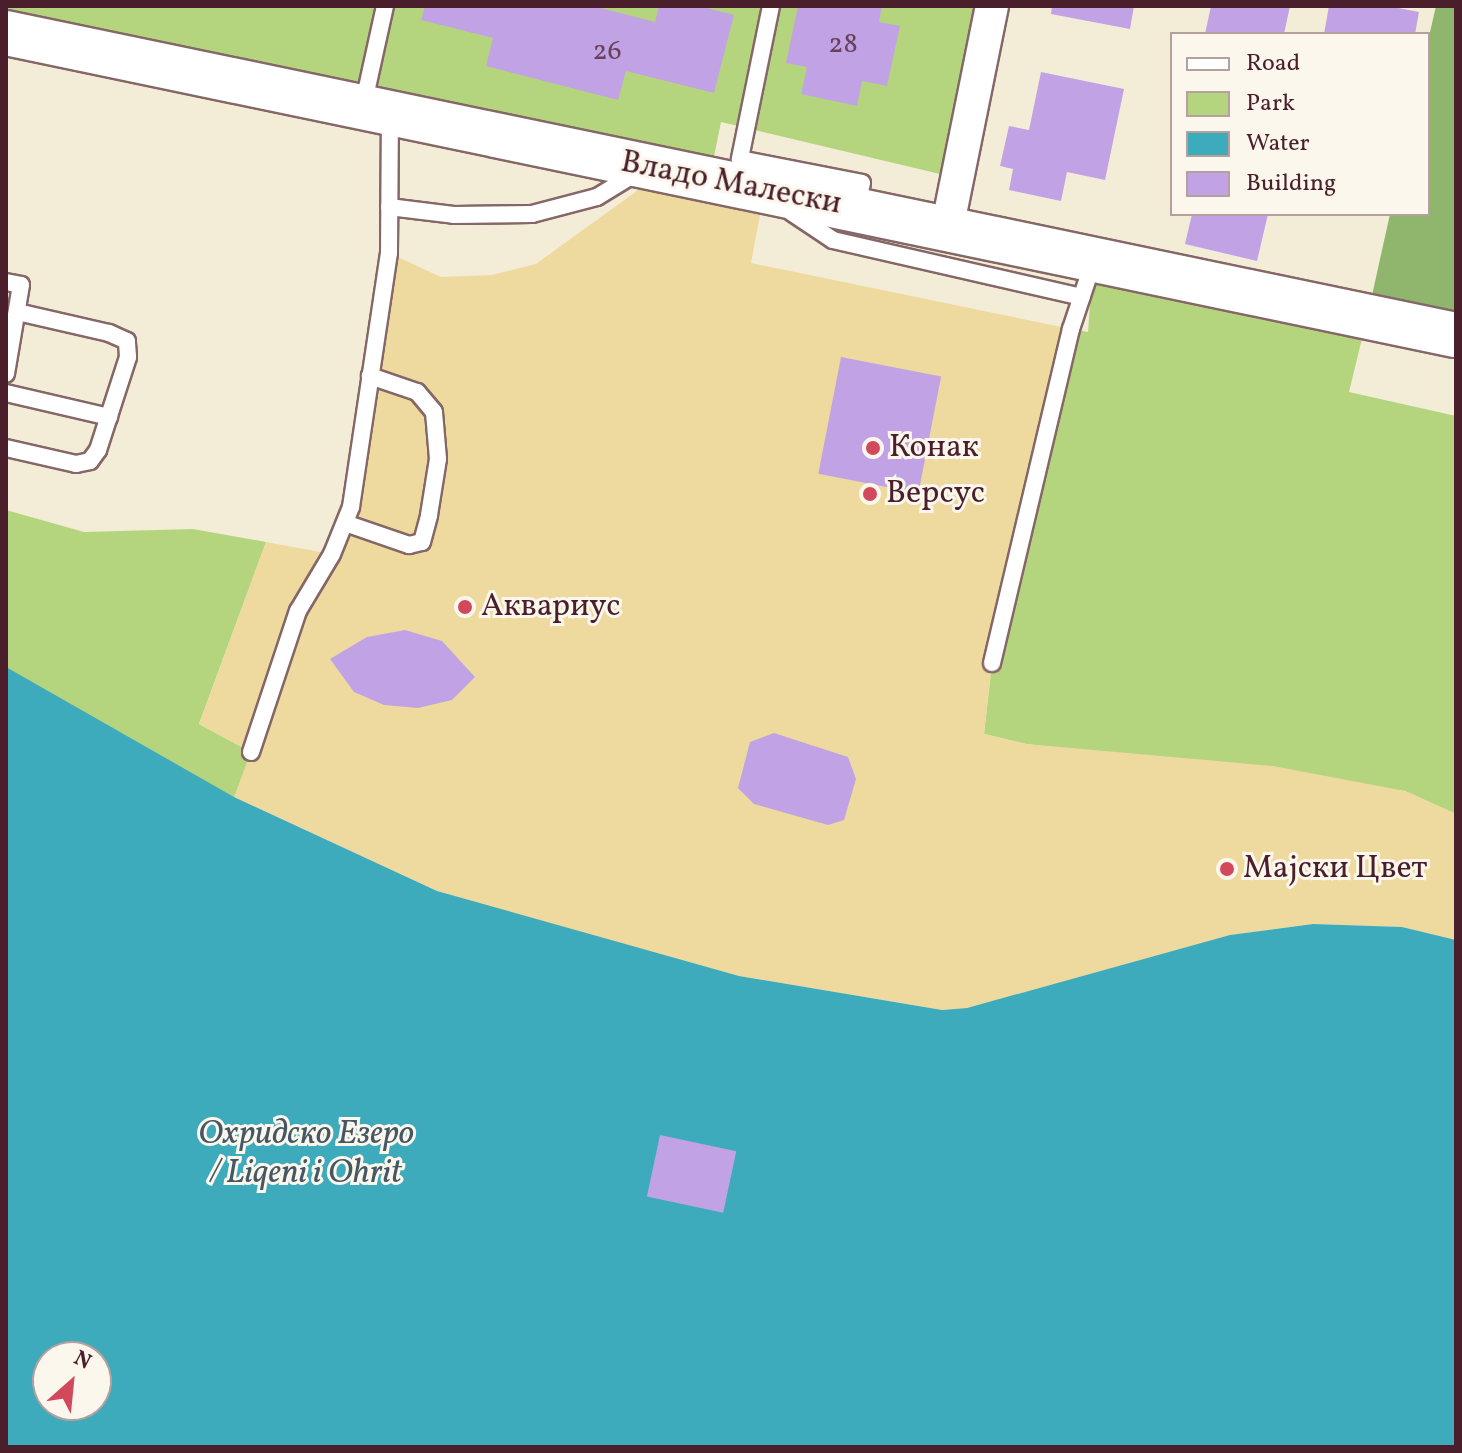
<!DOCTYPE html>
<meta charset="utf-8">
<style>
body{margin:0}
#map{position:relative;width:1462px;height:1453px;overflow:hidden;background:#f3ecd6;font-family:Vollkorn,serif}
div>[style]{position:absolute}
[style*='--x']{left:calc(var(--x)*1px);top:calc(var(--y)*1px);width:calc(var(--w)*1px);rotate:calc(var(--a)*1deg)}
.green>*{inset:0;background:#b4d57d}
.forest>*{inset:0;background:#8fb66c}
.sand>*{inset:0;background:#eeda9e}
.water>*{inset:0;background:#3dabbc}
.building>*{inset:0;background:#c1a3e5;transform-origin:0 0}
.roads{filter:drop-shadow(2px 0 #856767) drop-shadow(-2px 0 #856767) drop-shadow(0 2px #856767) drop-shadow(0 -2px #856767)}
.service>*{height:16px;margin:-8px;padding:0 8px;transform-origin:8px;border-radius:8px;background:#fff}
.minor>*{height:32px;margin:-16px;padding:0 16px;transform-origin:16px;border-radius:16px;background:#fff}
.secondary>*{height:44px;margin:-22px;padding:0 22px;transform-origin:22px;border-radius:22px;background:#fff}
.dots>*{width:22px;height:22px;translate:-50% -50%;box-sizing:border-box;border:4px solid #fbf7ec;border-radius:50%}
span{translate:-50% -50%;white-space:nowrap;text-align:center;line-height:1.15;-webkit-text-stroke:6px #fbf7ec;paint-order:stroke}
.number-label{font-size:28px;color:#68405a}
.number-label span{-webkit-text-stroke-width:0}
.street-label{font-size:32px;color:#4a1f2b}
.poi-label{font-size:32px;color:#4a1f2b}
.left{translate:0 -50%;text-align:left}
.water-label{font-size:34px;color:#455765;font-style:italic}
.frame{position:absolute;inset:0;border:8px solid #4a1f2b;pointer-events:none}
.legend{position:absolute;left:1170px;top:32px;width:260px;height:184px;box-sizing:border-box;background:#fbf7ec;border:2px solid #b4a19f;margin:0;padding:10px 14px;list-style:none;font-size:24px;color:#4a1f2b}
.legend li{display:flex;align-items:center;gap:16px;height:40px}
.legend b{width:40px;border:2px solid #b4a19f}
.north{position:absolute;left:32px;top:1341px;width:80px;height:80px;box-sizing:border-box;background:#fbf7ec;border:2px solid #b4a19f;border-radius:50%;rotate:27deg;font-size:22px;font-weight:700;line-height:32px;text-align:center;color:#4a1f2b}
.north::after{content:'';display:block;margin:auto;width:28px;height:36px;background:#d1495b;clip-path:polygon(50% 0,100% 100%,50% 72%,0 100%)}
</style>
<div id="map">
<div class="green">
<i style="clip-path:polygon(6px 6px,992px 6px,957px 178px,721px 122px,709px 181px,6px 33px)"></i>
<i style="clip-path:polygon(1093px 263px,1367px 318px,1349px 392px,1456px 416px,1456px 814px,1405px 791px,1026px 744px,984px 734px,992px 663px,1071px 329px,1088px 332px)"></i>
<i style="clip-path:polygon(6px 510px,84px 532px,193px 529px,266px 542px,199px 724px,251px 752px,6px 1439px)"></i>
</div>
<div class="forest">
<i style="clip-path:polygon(1436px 6px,1456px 6px,1456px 335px,1367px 318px,1390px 214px,1428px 214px,1428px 41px)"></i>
</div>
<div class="sand">
<i style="clip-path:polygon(666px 170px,764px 193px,751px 263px,1071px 329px,992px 663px,984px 734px,1026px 744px,1273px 766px,1405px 791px,1456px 814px,1456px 940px,1402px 927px,1313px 924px,1231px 935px,967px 1008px,942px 1010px,739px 976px,565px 931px,437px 891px,234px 797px,251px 752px,199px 724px,266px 542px,331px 554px,351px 507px,389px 253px,441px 277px,492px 275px,536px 264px)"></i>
</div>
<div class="water">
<i style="clip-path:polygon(evenodd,6px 667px,234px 797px,437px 891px,739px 976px,942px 1010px,967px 1008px,1230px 935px,1313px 924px,1402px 927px,1456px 940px,1456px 1447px,6px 1447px,6px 667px,48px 1357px,96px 1357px,96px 1405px,48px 1405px,48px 1357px)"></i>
</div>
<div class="building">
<i style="clip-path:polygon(425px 6px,593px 6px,655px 22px,659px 6px,699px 6px,734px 15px,714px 93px,626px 71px,618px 100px,486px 66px,493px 38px,421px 20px)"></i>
<i style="clip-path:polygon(798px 6px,882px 6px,879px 22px,900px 26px,887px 86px,862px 81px,857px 106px,801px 94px,807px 67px,786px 63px)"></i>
<i style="clip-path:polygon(1052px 6px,1134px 6px,1130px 29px,1051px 14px)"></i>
<i style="clip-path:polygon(1211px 6px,1290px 6px,1284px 34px,1205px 34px)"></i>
<i style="clip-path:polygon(1329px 6px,1388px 6px,1419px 12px,1415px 34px,1324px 34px)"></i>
<i style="clip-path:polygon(1041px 72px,1124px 89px,1105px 180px,1067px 172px,1061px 201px,1009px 190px,1013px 169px,1000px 166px,1009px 126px,1029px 130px)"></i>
<i style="clip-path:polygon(1192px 214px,1268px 214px,1257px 261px,1185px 244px)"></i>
<i style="left:841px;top:357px;width:102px;height:119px;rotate:11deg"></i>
<i style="clip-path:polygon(405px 630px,442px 641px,475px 677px,452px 700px,418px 708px,384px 705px,354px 692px,330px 659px,367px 637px)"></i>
<i style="clip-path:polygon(774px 733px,848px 757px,856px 779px,844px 820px,828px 825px,754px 804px,738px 788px,750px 742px)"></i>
<i style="left:660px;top:1135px;width:78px;height:63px;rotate:12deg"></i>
</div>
<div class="roads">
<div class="service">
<i style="--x:771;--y:6;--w:156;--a:101.5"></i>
<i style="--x:740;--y:159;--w:124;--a:11.1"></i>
<i style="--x:862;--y:183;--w:26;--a:103"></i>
<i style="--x:363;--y:106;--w:102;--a:-77.6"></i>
<i style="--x:389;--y:207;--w:65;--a:7"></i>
<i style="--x:454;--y:215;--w:78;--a:-0.7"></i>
<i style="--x:532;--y:214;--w:67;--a:-14.7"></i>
<i style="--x:597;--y:197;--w:48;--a:-31.4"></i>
<i style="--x:791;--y:212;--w:50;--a:33.7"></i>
<i style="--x:833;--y:240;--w:255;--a:12.9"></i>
<i style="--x:6;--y:282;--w:15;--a:11"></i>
<i style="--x:21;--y:285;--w:90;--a:99.6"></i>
<i style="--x:6;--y:393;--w:106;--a:13.1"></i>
<i style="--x:6;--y:448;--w:72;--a:12.9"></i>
<i style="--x:76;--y:464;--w:14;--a:-12"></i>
<i style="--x:90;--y:461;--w:14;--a:-54"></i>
<i style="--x:98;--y:450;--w:98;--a:-72.1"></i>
<i style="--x:128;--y:357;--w:16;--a:-94"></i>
<i style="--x:127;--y:341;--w:20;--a:-156"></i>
<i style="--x:109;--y:333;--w:94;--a:-167.1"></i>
<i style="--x:345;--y:523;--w:68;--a:19"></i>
<i style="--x:409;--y:545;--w:13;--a:-13"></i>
<i style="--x:422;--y:542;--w:28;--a:-75"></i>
<i style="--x:429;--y:515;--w:57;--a:-80.9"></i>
<i style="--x:438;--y:459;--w:47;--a:-94.9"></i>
<i style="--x:434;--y:412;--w:26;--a:-130"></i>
<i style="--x:417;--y:392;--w:50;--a:-161.2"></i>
<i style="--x:992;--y:663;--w:343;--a:-76.7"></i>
<i style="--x:1071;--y:329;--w:70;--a:-71.6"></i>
<i style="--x:251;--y:752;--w:149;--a:-71.6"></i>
<i style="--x:298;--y:611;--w:66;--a:-59.2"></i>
<i style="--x:332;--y:554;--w:51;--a:-68"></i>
<i style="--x:351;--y:507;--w:257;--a:-81.5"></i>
<i style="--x:389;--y:253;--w:137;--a:-89.6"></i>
</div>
<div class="minor">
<i style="--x:947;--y:229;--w:227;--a:-78.6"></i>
</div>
<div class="secondary">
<i style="--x:6;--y:33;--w:1481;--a:11.77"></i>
</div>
</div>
<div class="dots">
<i style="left:873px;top:448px;background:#d1495b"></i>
<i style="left:870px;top:494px;background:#d1495b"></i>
<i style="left:465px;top:607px;background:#d1495b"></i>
<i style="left:1227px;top:869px;background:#d1495b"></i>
</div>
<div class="number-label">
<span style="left:843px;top:45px">28</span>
<span style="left:607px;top:52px">26</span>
</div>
<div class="street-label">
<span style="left:731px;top:184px;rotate:11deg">Владо Малески</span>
</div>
<div class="poi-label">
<span class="left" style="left:889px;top:448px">Конак</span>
<span class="left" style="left:886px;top:494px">Версус</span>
<span class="left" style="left:481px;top:607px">Аквариус</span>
<span class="left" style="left:1243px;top:869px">Мајски Цвет</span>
</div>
<div class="water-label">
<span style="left:306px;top:1154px">Охридско Езеро<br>/ Liqeni i Ohrit</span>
</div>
<div class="frame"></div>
<ul class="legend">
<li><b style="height:10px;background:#fff"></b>Road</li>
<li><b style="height:22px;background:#b4d57d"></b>Park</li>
<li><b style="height:22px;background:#3dabbc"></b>Water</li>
<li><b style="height:22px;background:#c1a3e5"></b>Building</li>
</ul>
<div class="north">N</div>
</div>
